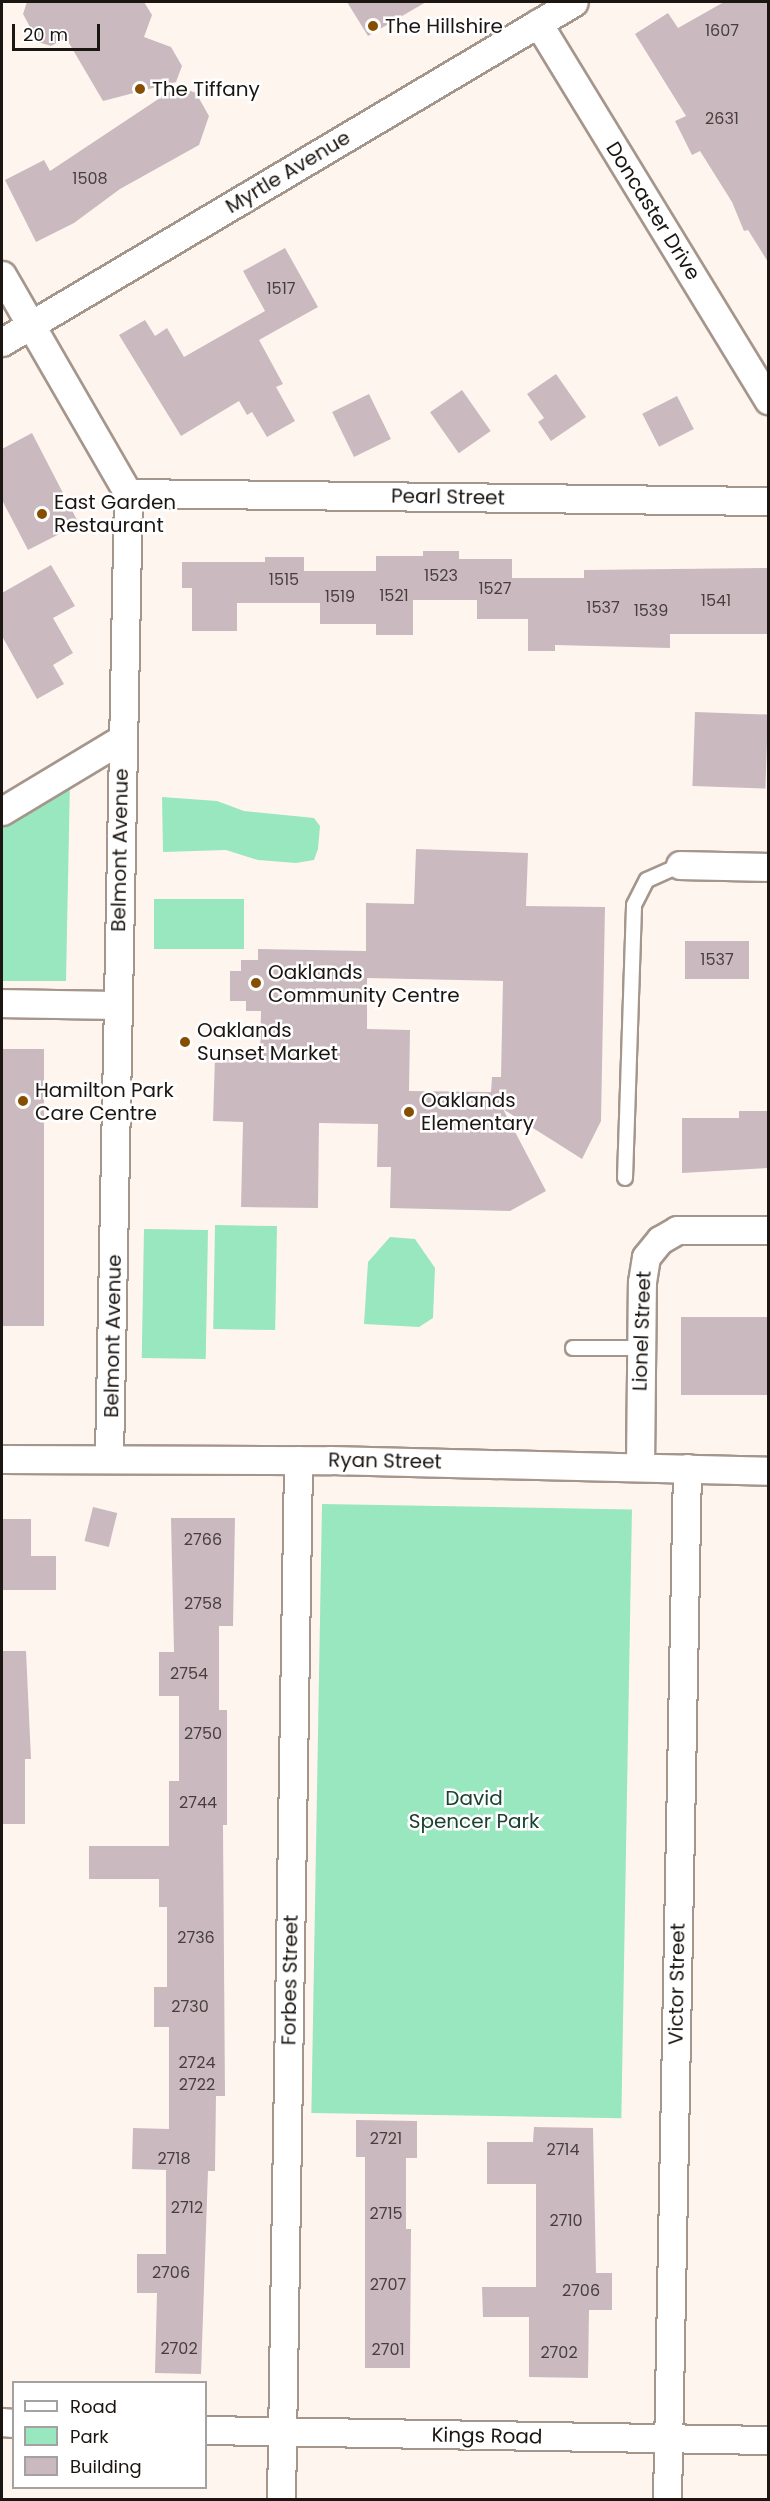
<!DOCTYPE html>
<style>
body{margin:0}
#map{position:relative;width:770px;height:2501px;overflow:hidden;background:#fff5ef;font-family:Poppins,sans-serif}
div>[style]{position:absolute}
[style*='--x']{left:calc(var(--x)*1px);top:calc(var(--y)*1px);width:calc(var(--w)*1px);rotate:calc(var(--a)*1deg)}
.green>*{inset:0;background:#98e7bf;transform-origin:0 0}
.building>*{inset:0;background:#cbb9c0;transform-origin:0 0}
.roads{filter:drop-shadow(2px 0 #a5968c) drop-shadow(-2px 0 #a5968c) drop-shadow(0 2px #a5968c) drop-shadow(0 -2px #a5968c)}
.service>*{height:14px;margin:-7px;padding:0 7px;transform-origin:7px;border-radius:7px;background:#fff}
.minor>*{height:27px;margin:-13.5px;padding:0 13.5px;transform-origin:13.5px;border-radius:13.5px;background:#fff}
.dots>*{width:16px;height:16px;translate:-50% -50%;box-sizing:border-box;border:3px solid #fff;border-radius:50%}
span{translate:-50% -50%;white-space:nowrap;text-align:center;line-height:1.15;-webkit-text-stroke:5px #fff;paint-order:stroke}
.number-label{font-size:16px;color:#473f3e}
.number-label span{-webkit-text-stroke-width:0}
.poi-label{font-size:20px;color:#1b1612}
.left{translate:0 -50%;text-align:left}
.street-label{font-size:20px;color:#1b1612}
.park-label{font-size:20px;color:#1a4230}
.frame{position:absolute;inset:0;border:3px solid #1b1612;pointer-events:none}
.legend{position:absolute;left:12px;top:2381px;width:195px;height:108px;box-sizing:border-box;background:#fff;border:2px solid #a4a2a0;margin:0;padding:8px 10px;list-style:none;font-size:18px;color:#1b1612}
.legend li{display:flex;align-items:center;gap:12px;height:30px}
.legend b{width:30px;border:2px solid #a4a2a0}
.scale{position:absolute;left:12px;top:24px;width:88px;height:27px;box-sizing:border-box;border:3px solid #1b1612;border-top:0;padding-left:8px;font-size:18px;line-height:21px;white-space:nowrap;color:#1b1612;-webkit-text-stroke:4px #fff;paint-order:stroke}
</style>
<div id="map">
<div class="green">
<i style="clip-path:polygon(70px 780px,66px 981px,2px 981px,2px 822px)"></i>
<i style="clip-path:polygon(162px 797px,217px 801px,244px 811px,314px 818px,320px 826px,318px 849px,314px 860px,296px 863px,258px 860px,226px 850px,163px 852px)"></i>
<i style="left:154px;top:899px;width:90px;height:50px"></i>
<i style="left:215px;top:1225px;width:62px;height:104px;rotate:1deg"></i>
<i style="left:144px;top:1229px;width:64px;height:129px;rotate:1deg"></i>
<i style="clip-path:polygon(390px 1237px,415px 1239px,435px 1268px,433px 1318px,419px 1327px,364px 1324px,368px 1262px)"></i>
<i style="left:322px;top:1504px;width:310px;height:609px;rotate:1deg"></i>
</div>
<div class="building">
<i style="clip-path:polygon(27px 2px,144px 2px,152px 15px,144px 37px,171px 47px,182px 66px,176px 82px,103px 101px,66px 38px,51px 46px,38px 42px,23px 14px)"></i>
<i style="clip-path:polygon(347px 2px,426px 2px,368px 36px)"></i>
<i style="clip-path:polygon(724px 2px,768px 2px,768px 262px,748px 230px,744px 231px,732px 202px,700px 151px,692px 155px,675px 121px,686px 116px,635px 34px,668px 13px,678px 28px)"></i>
<i style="clip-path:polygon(178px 86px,196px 93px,209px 116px,199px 145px,120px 189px,74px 223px,36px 242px,5px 180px,44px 160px,50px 171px)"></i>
<i style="clip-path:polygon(285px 248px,318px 307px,259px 340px,283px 384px,276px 387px,295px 421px,267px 437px,252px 412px,247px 415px,239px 401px,181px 436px,119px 335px,145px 320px,155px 336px,167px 328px,184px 357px,265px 311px,243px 271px)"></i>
<i style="clip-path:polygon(556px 374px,586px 417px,551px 441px,538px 422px,544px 418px,527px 394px)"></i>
<i style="left:462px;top:390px;width:50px;height:39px;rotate:55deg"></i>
<i style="left:369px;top:394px;width:50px;height:41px;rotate:64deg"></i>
<i style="left:677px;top:396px;width:37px;height:39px;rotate:63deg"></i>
<i style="clip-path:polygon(32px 433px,79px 524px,28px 550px,2px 500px,2px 449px)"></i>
<i style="clip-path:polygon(423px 551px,459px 551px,459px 559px,512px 559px,512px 578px,584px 578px,584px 570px,768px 568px,768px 634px,670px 634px,670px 648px,555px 645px,555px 651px,528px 651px,528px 619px,477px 619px,477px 600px,413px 600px,413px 635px,376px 635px,376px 624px,320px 624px,320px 603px,237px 603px,237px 631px,192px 631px,192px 588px,182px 588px,182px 562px,265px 562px,265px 557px,304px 557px,304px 571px,376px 571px,376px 556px,423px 556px)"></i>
<i style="clip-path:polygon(51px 565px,75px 606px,53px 618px,73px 653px,53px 665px,64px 684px,37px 699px,2px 636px,2px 593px)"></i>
<i style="left:695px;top:712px;width:73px;height:74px;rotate:2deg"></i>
<i style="clip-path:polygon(evenodd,416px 849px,528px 853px,526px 906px,605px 907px,601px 1121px,582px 1159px,503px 1109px,546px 1191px,510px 1211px,390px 1208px,391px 1167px,377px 1167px,378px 1124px,319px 1123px,318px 1208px,241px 1207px,243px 1122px,213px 1121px,215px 1057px,260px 1058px,261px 1011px,246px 1011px,246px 1001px,230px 1001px,230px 971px,241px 971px,241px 960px,258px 960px,258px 949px,366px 951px,366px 903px,414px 904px,416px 849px,367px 978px,503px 981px,501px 1077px,492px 1077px,491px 1092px,409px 1091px,410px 1030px,367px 1029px,367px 978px)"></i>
<i style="left:685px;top:941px;width:64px;height:38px"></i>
<i style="left:2px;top:1049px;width:42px;height:277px"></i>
<i style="clip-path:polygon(739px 1111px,768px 1111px,768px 1168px,682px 1173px,682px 1118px,739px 1118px)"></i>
<i style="left:768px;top:1317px;width:78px;height:87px;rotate:90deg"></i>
<i style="left:93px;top:1507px;width:25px;height:35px;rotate:14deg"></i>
<i style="clip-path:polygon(171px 1518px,235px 1518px,233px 1626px,219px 1626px,219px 1710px,227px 1710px,227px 1825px,223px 1825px,225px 2096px,216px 2096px,215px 2171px,208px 2171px,201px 2374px,155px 2373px,157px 2293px,137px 2293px,137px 2254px,166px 2254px,166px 2170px,132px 2169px,133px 2128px,169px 2129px,169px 2027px,154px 2027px,154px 1987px,167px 1987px,167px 1907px,159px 1907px,159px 1879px,89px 1879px,89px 1846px,169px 1846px,169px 1781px,179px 1781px,179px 1696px,159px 1696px,159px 1652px,174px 1652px)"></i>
<i style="clip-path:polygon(2px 1519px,31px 1519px,31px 1556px,56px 1556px,56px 1590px,2px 1590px)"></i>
<i style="clip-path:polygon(2px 1651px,26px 1651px,31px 1759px,25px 1759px,25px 1824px,2px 1824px)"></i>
<i style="clip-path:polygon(356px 2120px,417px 2121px,417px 2158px,406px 2158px,406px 2229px,411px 2229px,410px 2368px,365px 2368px,365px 2157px,356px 2157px)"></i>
<i style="clip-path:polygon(534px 2127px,593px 2128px,596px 2273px,612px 2273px,612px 2310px,589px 2310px,588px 2378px,529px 2377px,529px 2317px,483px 2317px,482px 2287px,536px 2287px,536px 2184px,487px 2184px,487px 2142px,533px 2142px)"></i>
</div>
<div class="roads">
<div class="service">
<i style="--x:625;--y:1178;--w:273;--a:-88.1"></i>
<i style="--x:634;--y:905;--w:28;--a:-63"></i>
<i style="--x:647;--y:880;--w:36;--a:-24"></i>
<i style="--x:573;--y:1348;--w:67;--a:0"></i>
</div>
<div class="minor">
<i style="--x:538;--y:23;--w:442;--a:58.6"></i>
<i style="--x:2;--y:275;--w:252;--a:60"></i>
<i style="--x:128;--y:493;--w:966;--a:91.13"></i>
<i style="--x:2;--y:342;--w:665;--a:-30.73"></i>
<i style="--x:128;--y:493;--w:640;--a:0.72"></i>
<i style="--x:2;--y:811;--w:140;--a:-31"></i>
<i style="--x:680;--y:865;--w:88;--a:1.3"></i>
<i style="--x:2;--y:1003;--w:115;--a:1"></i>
<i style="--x:2;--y:1459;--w:328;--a:0.2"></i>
<i style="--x:330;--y:1460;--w:438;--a:1.4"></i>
<i style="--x:640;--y:1467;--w:185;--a:-89.4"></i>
<i style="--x:642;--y:1282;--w:25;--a:-81"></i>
<i style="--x:646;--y:1257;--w:22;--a:-51"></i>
<i style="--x:660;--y:1240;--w:20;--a:-30"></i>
<i style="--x:677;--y:1230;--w:91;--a:0"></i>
<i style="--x:2;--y:2422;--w:12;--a:5"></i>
<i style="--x:206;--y:2430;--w:562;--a:1.02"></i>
<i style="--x:281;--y:2500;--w:1040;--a:-89.06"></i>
<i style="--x:667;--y:2500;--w:1032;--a:-88.89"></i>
</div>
</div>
<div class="dots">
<i style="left:373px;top:26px;background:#864e00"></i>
<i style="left:140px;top:89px;background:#864e00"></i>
<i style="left:42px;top:514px;background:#864e00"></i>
<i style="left:256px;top:983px;background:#864e00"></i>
<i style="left:185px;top:1042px;background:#864e00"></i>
<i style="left:23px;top:1101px;background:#864e00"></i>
<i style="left:409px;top:1112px;background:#864e00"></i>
</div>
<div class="number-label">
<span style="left:722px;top:31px">1607</span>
<span style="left:722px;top:119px">2631</span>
<span style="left:90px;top:179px">1508</span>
<span style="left:281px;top:289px">1517</span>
<span style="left:441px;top:576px">1523</span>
<span style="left:284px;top:580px">1515</span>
<span style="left:495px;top:589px">1527</span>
<span style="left:394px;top:596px">1521</span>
<span style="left:340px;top:597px">1519</span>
<span style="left:716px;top:601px">1541</span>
<span style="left:603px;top:608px">1537</span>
<span style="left:651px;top:611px">1539</span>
<span style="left:717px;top:960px">1537</span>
<span style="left:203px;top:1540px">2766</span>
<span style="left:203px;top:1604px">2758</span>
<span style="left:189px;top:1674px">2754</span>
<span style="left:203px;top:1734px">2750</span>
<span style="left:198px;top:1803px">2744</span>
<span style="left:196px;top:1938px">2736</span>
<span style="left:190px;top:2007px">2730</span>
<span style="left:197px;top:2063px">2724</span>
<span style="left:197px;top:2085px">2722</span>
<span style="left:386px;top:2139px">2721</span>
<span style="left:563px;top:2150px">2714</span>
<span style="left:174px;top:2159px">2718</span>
<span style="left:187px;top:2208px">2712</span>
<span style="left:386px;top:2214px">2715</span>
<span style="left:566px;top:2221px">2710</span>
<span style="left:171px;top:2273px">2706</span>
<span style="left:388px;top:2285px">2707</span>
<span style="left:581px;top:2291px">2706</span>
<span style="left:179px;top:2349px">2702</span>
<span style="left:388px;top:2350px">2701</span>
<span style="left:559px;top:2353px">2702</span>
</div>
<div class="poi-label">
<span class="left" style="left:385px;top:26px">The Hillshire</span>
<span class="left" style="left:152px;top:89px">The Tiffany</span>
<span class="left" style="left:54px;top:514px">East Garden<br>Restaurant</span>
<span class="left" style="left:268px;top:984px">Oaklands<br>Community Centre</span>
<span class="left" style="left:197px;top:1042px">Oaklands<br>Sunset Market</span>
<span class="left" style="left:35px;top:1102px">Hamilton Park<br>Care Centre</span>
<span class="left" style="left:421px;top:1112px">Oaklands<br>Elementary</span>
</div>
<div class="street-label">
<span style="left:288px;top:172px;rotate:-31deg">Myrtle Avenue</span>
<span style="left:653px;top:211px;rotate:58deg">Doncaster Drive</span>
<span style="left:448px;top:497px;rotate:1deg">Pearl Street</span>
<span style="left:120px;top:850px;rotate:-89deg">Belmont Avenue</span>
<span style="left:642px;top:1331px;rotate:-88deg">Lionel Street</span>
<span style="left:113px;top:1336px;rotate:-89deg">Belmont Avenue</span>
<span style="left:385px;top:1461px;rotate:1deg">Ryan Street</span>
<span style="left:290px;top:1980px;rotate:-89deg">Forbes Street</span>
<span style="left:677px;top:1984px;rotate:-89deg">Victor Street</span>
<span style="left:487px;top:2436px;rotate:1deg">Kings Road</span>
</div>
<div class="park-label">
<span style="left:474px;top:1810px">David<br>Spencer Park</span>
</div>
<div class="frame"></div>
<ul class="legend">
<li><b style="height:8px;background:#fff"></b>Road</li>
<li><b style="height:16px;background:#98e7bf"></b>Park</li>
<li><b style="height:16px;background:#cbb9c0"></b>Building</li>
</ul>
<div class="scale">20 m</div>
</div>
